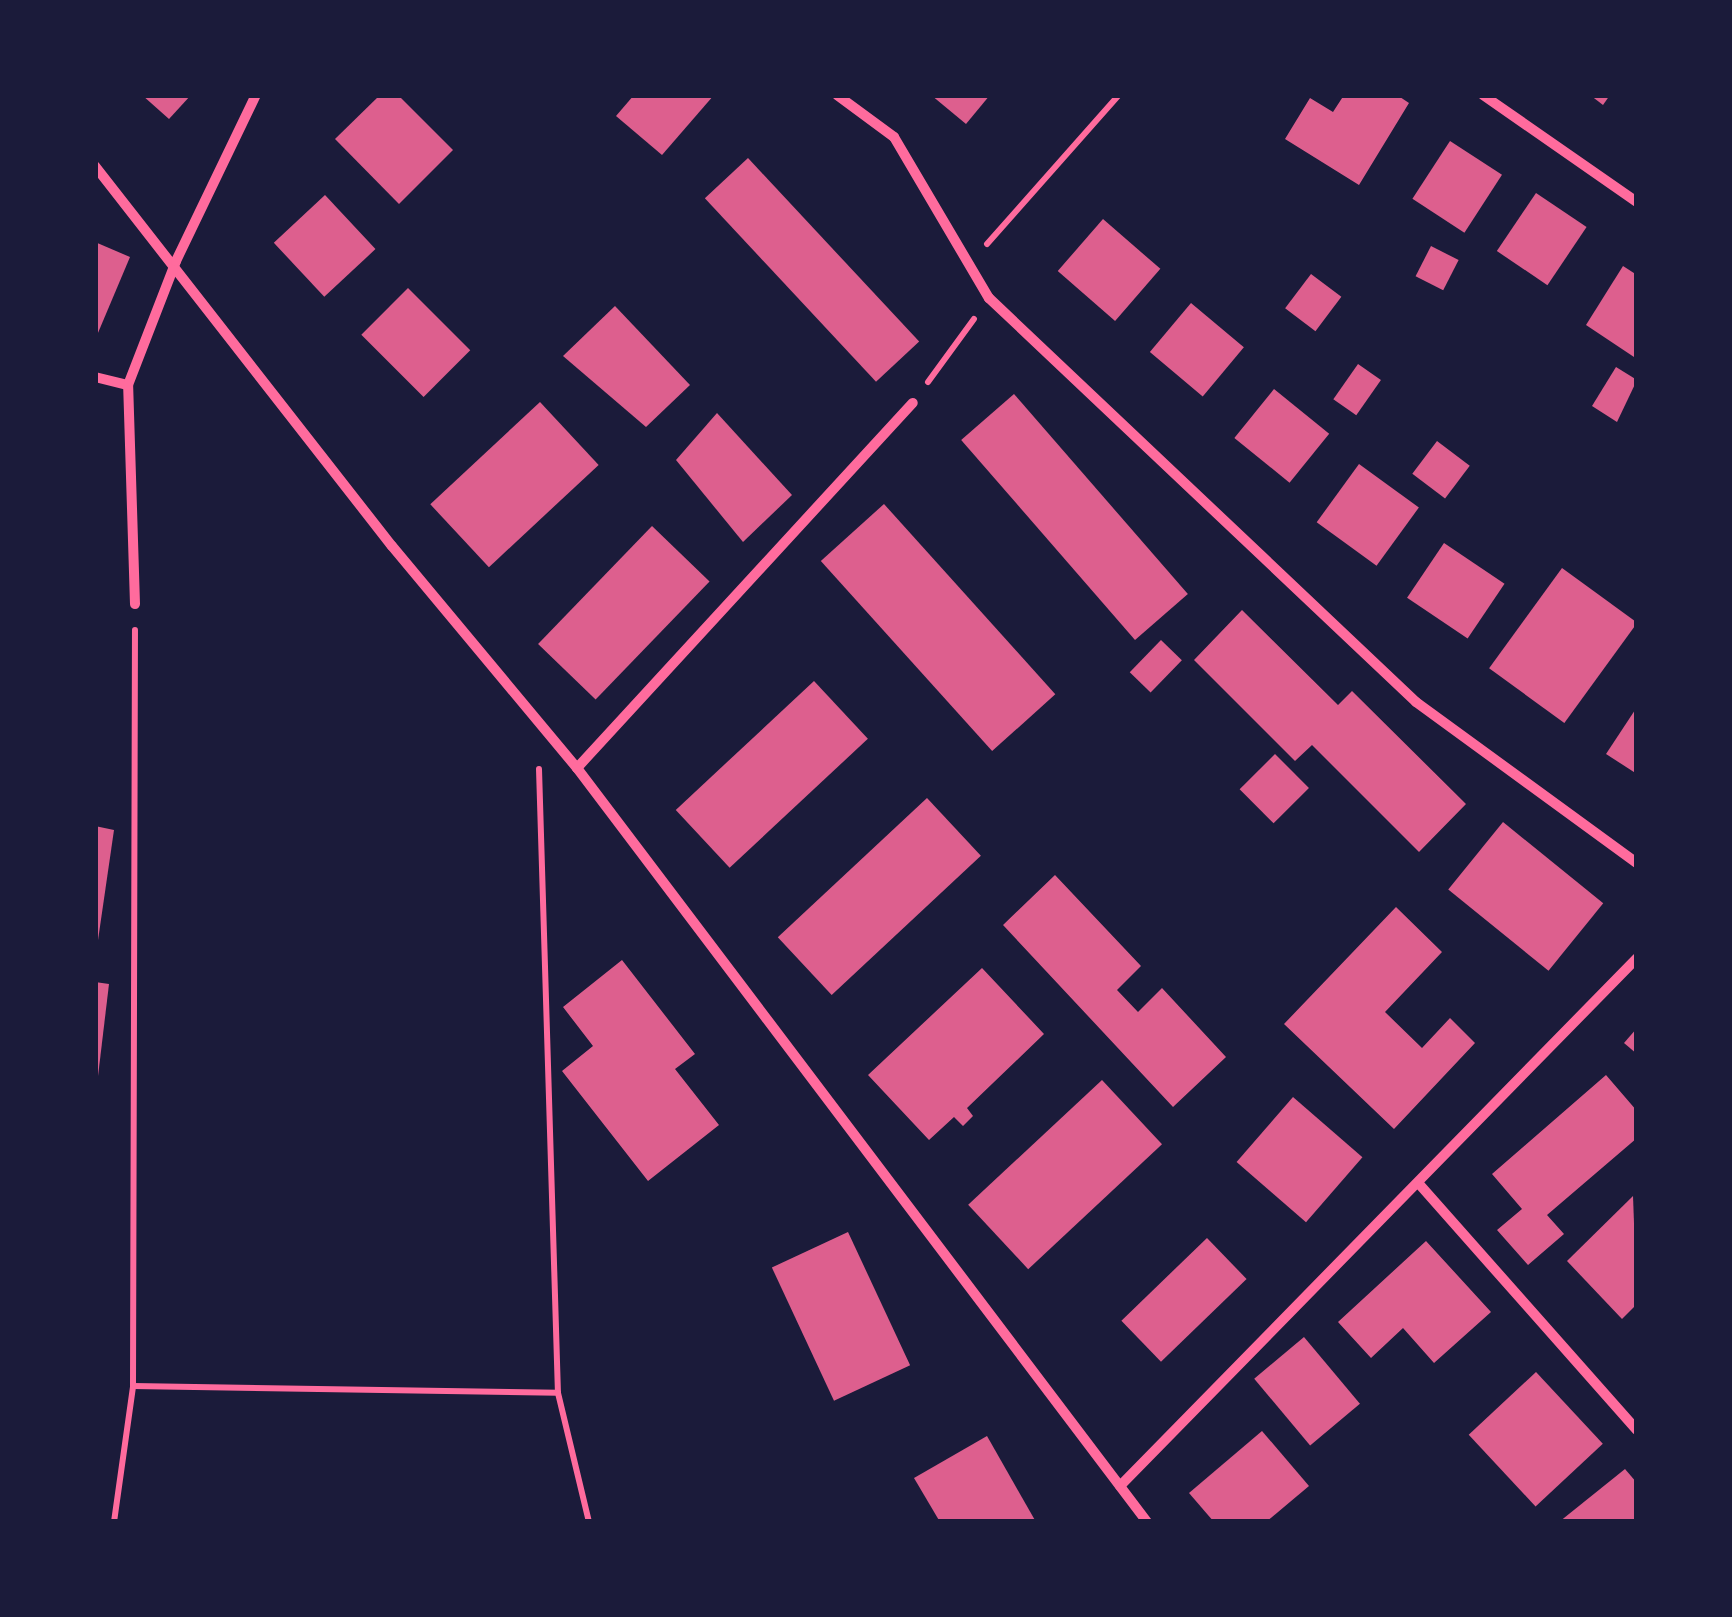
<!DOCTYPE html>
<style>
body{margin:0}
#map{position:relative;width:1732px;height:1617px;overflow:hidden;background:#1b1b3a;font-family:"Fira Sans Condensed",sans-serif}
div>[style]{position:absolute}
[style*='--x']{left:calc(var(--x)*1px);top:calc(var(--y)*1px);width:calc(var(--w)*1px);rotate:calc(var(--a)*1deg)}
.building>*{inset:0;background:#dd5f8e;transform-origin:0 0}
.path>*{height:6px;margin:-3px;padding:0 3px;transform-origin:3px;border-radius:3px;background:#ff6b9d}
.minor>*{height:10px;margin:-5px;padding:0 5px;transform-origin:5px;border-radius:5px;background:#ff6b9d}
span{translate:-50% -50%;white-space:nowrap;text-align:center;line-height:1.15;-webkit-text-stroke:8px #1b1b3a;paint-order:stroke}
.frame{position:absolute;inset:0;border:98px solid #1b1b3a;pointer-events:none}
</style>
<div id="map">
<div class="building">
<i style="clip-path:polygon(142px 95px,191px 95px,169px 119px)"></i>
<i style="clip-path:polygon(380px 95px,398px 95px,453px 150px,399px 204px,335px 139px)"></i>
<i style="clip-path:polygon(634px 95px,714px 95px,662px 155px,616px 116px)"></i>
<i style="clip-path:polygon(931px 95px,990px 95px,966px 124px)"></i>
<i style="clip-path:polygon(1344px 95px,1397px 95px,1409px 103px,1359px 185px,1285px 139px,1310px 98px,1333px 112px)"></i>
<i style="clip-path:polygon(1590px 95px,1610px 95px,1603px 105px)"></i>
<i style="left:1450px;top:141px;width:62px;height:69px;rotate:33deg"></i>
<i style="left:748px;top:158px;width:251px;height:59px;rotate:47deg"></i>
<i style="left:1536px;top:193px;width:61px;height:70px;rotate:34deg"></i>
<i style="left:325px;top:195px;width:74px;height:70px;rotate:47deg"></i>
<i style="left:1103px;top:219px;width:76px;height:69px;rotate:41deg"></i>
<i style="clip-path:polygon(95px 242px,130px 257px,95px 340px)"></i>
<i style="left:1431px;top:246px;width:31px;height:34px;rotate:27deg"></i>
<i style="clip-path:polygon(1623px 266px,1637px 275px,1637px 359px,1586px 325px)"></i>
<i style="left:1311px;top:274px;width:38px;height:43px;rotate:37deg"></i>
<i style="left:408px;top:288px;width:88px;height:66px;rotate:45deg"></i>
<i style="left:1191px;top:303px;width:69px;height:64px;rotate:40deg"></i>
<i style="clip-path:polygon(615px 306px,690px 385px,646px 427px,563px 356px)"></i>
<i style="left:1358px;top:364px;width:28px;height:43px;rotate:35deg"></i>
<i style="clip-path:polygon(1616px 367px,1637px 380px,1617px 422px,1592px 406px)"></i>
<i style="left:1274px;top:389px;width:71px;height:63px;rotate:39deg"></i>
<i style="left:1014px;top:394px;width:265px;height:70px;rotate:49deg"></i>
<i style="left:540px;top:402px;width:86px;height:150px;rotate:47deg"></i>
<i style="clip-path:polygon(717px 413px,792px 495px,743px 542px,676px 460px)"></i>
<i style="left:1437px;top:441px;width:41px;height:41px;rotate:37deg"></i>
<i style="left:1359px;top:464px;width:74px;height:72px;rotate:36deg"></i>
<i style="left:884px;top:504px;width:256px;height:85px;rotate:48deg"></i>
<i style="left:652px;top:526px;width:80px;height:164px;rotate:44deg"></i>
<i style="left:1444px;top:543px;width:73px;height:66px;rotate:34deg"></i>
<i style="left:1562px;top:568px;width:93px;height:124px;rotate:36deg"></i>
<i style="clip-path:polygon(1242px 610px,1338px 705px,1352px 691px,1466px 804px,1419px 852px,1312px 745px,1295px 761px,1194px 660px)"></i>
<i style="left:1161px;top:640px;width:29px;height:45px;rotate:44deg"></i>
<i style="left:814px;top:681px;width:79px;height:189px;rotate:47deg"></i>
<i style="clip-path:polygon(1637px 707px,1637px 774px,1606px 754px)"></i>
<i style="left:1275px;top:754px;width:48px;height:50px;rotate:45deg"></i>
<i style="left:927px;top:798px;width:79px;height:204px;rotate:47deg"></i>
<i style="left:1503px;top:822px;width:129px;height:87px;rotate:39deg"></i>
<i style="clip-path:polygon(95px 826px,114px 830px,97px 947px,95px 947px)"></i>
<i style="clip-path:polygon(1055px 875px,1141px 966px,1117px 990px,1138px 1012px,1162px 988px,1226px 1057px,1173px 1107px,1003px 925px)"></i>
<i style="clip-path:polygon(1396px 907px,1442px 952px,1385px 1012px,1422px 1048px,1450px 1018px,1475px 1043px,1394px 1129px,1284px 1024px)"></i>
<i style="clip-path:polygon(622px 960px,695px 1054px,675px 1069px,719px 1125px,648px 1181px,562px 1071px,593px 1046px,563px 1007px)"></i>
<i style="clip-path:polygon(982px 968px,1044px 1034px,967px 1108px,973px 1116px,963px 1126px,954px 1117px,929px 1140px,868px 1075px)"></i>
<i style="clip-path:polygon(95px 982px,109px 984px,96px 1093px,95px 1093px)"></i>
<i style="clip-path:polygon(1637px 1028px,1637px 1054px,1624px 1043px)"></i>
<i style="clip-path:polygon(1606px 1075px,1637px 1111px,1637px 1138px,1547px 1215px,1564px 1234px,1528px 1265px,1497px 1230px,1522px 1209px,1492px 1174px)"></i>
<i style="left:1102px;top:1080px;width:88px;height:183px;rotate:47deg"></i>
<i style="left:1293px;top:1097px;width:92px;height:86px;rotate:41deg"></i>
<i style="clip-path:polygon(1633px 1196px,1637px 1304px,1622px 1319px,1567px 1261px)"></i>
<i style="left:848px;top:1232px;width:147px;height:84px;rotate:65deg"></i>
<i style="left:1207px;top:1238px;width:57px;height:119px;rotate:46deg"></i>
<i style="clip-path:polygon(1426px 1241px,1491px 1312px,1434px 1363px,1403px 1328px,1371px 1358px,1338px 1322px)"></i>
<i style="left:1304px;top:1337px;width:87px;height:65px;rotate:50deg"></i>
<i style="left:1536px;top:1372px;width:98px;height:92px;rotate:47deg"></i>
<i style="clip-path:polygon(1262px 1431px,1309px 1486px,1266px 1522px,1214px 1522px,1189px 1493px)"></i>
<i style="clip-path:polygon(987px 1436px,1036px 1522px,940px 1522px,914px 1478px)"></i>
<i style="clip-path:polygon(1625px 1469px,1637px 1483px,1637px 1522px,1559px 1522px)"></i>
</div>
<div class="path">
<i style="--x:987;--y:244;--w:199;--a:-48.5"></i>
<i style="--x:928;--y:382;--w:78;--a:-53.9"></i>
<i style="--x:539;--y:769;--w:624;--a:88.26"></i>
<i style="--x:133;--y:1386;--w:425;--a:0.9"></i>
<i style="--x:558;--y:1393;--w:133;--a:76.5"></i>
<i style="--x:114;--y:1522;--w:137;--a:-82"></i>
<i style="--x:133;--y:1386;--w:756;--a:-89.85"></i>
</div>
<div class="minor">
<i style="--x:837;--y:95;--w:71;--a:36.4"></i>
<i style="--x:894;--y:137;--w:187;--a:59.5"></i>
<i style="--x:989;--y:298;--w:588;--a:43.41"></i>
<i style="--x:1416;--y:702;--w:273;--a:36.1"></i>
<i style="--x:1483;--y:95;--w:188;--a:34.8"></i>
<i style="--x:95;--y:166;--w:482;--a:52"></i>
<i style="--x:392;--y:546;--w:289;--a:50.2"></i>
<i style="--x:577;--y:768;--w:945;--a:52.91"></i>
<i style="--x:95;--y:377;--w:34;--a:14"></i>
<i style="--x:135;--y:604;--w:219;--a:-91.8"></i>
<i style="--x:128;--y:385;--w:133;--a:-68.8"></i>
<i style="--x:176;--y:261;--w:184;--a:-64.3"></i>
<i style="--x:577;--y:768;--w:496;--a:-47.4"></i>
<i style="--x:1420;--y:1185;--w:327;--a:48.5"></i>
<i style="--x:1120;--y:1486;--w:739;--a:-45.6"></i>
</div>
<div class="frame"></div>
</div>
